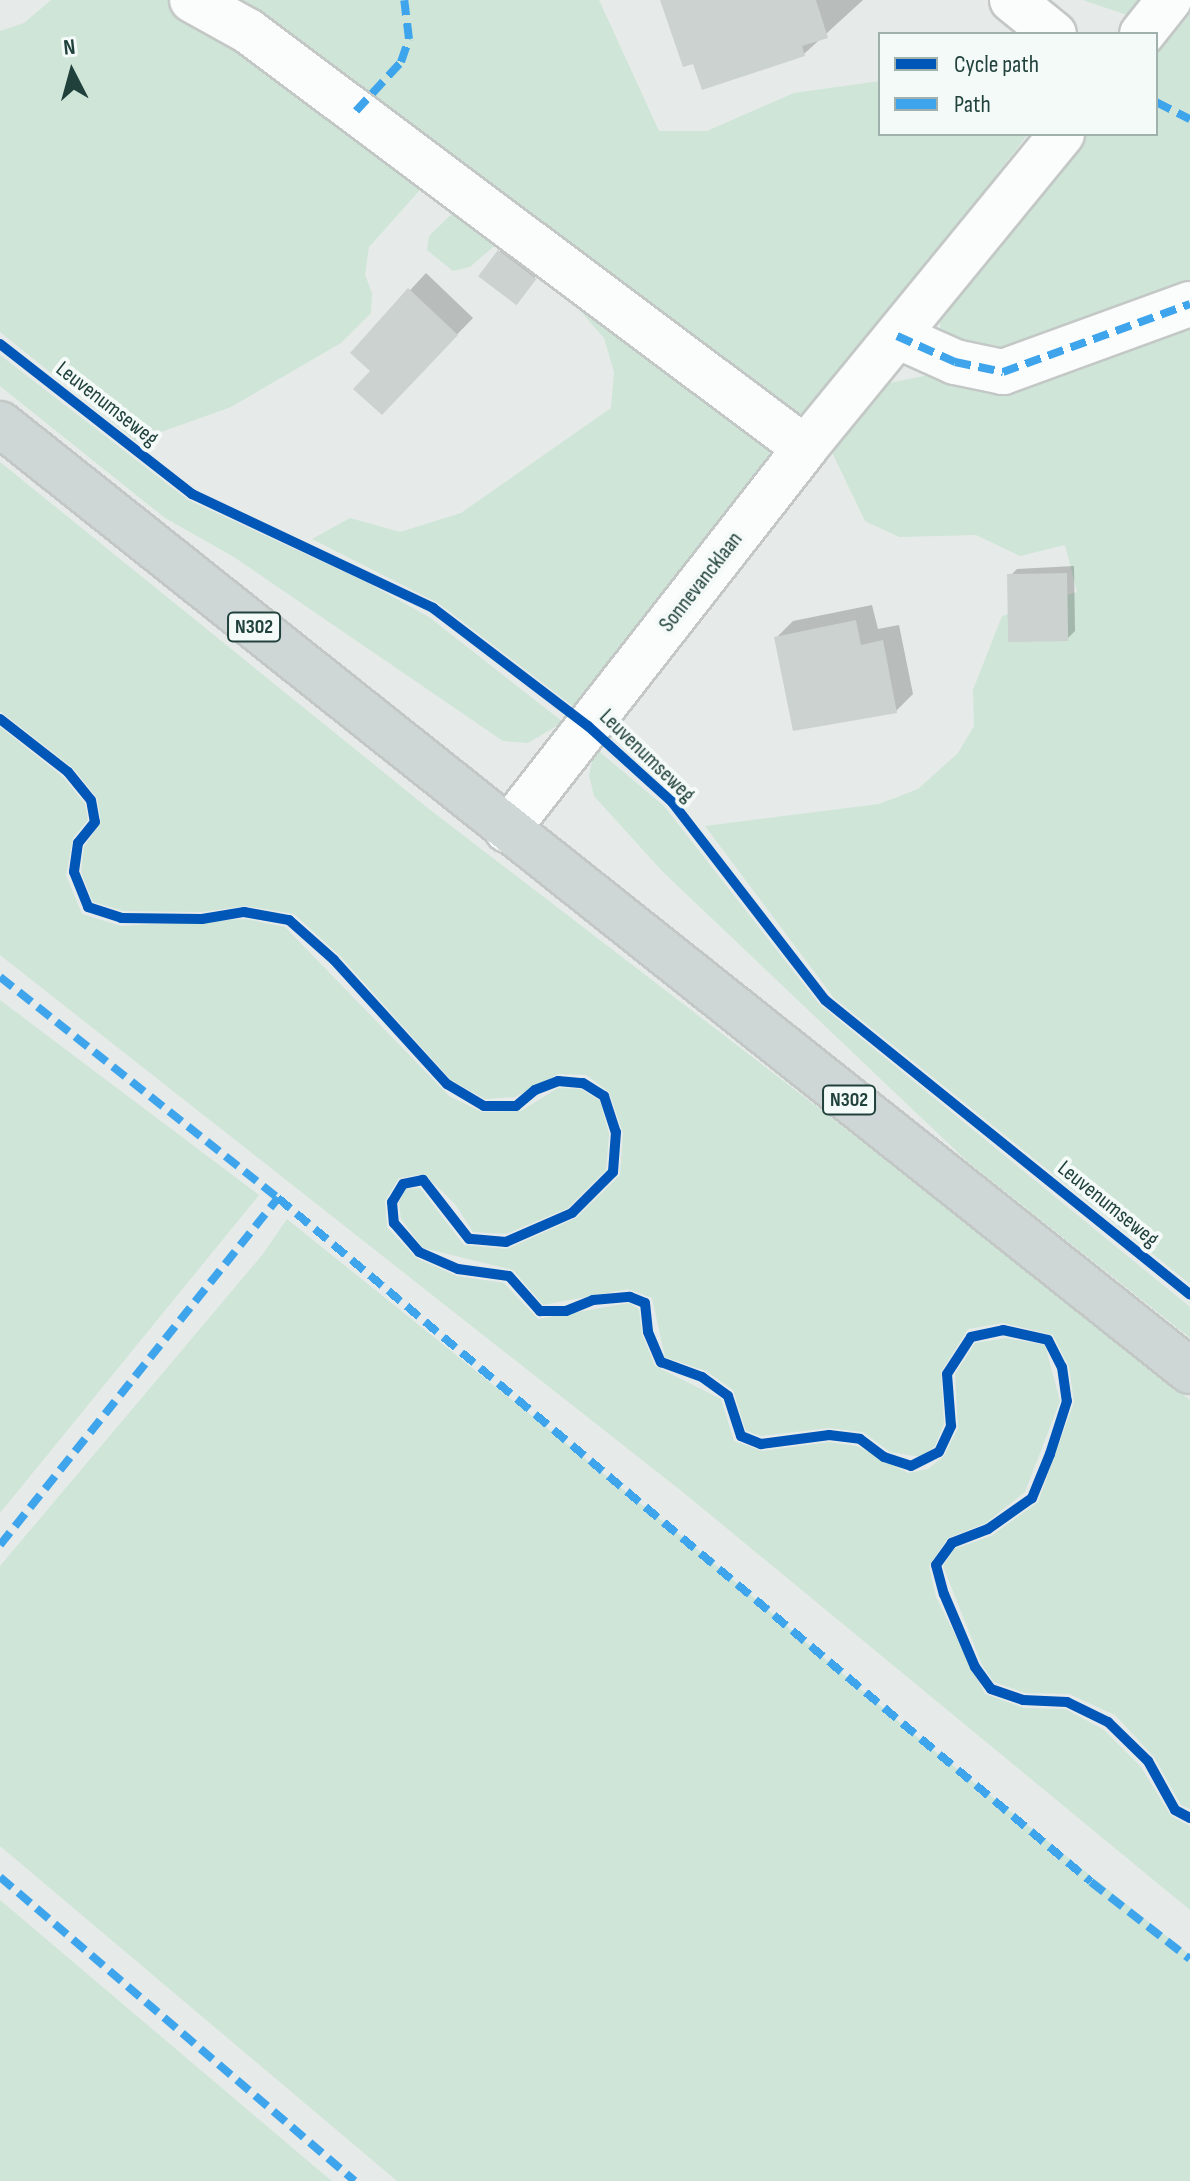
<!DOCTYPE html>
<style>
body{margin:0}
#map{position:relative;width:1190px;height:2181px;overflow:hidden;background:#e6ebe9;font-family:"Sofia Sans Condensed",sans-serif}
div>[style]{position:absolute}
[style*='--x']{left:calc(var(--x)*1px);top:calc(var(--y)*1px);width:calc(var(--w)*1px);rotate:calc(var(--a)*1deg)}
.green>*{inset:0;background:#cee5d7}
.shadow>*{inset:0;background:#0003}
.building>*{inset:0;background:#ccd2d0;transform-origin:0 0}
.roads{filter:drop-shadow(2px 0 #c3c8c6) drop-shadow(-2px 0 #c3c8c6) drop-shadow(0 2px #c3c8c6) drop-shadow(0 -2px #c3c8c6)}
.street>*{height:44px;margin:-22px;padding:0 22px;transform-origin:22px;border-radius:22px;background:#fbfcfc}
.primary>*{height:44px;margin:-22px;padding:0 22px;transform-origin:22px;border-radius:22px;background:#ced7d5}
.quiet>*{height:8px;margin-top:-4px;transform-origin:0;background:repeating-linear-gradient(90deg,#3ea4ec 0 16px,transparent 0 24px)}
.cycleway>*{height:10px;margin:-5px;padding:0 5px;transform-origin:5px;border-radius:5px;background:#0057b8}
span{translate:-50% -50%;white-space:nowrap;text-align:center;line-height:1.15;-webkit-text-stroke:8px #f4faf7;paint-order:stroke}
.shield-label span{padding:2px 6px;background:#f4faf7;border:2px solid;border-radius:6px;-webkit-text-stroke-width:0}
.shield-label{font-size:20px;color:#21413c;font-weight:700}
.street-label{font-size:22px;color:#21413c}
.legend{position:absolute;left:878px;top:32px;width:280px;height:104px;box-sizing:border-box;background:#f4faf7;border:2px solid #a0b0ac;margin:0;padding:10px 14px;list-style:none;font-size:24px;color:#21413c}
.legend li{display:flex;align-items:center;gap:16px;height:40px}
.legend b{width:40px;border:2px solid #a0b0ac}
.north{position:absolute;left:32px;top:32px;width:80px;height:80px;-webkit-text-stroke:6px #f4faf7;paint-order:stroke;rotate:354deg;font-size:22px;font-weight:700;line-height:32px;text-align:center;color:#21413c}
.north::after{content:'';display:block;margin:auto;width:28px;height:36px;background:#21413c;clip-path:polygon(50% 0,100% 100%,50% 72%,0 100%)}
</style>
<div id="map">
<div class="green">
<i style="clip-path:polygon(51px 0,168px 0,242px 40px,418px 173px,419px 191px,369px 247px,365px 275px,372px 293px,371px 313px,341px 343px,231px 407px,136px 441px,0 332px,0 31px,24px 23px)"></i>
<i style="clip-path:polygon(216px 0,599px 0,659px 131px,707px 131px,794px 93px,880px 81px,880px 134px,1028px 134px,806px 423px)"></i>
<i style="clip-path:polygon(1083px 0,1139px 0,1127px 15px)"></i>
<i style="clip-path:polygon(1190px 0,1190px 284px,988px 357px,941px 334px,939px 317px,1083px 134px,1156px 134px,1156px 43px)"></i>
<i style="clip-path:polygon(462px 204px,768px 435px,775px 456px,574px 707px,438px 603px,312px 539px,350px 518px,400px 532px,461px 513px,611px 408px,614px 372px,604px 338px,576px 306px,500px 241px,470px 267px,453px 271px,427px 250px,429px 236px)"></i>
<i style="clip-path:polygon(1190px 323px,1190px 1284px,834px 998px,705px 826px,879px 804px,918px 789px,958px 753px,974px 726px,973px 690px,1002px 616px,1077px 592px,1065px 545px,1020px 556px,976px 535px,899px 537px,865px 521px,829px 446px,884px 384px)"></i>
<i style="clip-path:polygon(0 355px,188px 500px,366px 582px,429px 617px,563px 722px,528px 743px,503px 741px,234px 557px,165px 518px,0 386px)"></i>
<i style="clip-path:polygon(0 462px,429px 809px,940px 1201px,1190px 1400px,1190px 1809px,1181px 1805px,1154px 1757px,1115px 1715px,1069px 1694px,1025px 1693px,994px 1682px,982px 1665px,943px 1566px,954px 1549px,991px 1536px,1038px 1502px,1074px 1402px,1069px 1367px,1053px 1335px,1003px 1323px,968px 1329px,941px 1372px,944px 1424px,935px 1446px,921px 1457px,890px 1452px,863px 1432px,829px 1428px,761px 1436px,746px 1431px,733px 1390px,706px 1371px,665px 1357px,652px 1298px,628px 1289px,543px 1305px,513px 1270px,423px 1248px,401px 1219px,399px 1202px,406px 1189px,420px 1188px,464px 1245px,507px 1249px,576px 1218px,620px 1175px,623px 1133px,609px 1092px,586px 1075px,558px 1074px,515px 1097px,485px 1099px,451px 1080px,340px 956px,294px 914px,246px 906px,201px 912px,124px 911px,93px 902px,81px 872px,84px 847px,101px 822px,97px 798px,73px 768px,0 711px)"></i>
<i style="clip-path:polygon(0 727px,63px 777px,85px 804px,88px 820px,73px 838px,66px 875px,82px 914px,121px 926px,246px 919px,285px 927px,449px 1096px,482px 1112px,521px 1111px,558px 1088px,581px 1089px,600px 1101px,609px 1134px,606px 1170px,568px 1208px,506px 1234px,473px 1232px,455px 1204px,424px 1174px,399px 1178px,385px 1201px,387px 1227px,416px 1258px,457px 1276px,504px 1283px,538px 1319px,629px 1303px,639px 1309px,642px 1334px,655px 1366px,721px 1399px,734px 1441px,762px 1451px,829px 1442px,857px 1446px,908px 1473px,928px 1469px,944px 1456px,958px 1428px,955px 1374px,975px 1343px,1006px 1338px,1045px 1345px,1060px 1401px,1025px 1492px,986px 1523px,948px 1538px,929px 1566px,936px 1597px,985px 1694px,1024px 1708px,1065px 1709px,1103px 1729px,1141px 1767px,1171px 1816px,1190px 1826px,1190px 1910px,684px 1493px,0 955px)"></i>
<i style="clip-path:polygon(595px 748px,664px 806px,819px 1004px,1190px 1307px,1190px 1338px,969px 1163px,663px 872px,594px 796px,589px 775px)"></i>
<i style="clip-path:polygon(0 1000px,259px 1195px,0 1513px)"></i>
<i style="clip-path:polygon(287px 1219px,691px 1544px,911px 1732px,1190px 1955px,1190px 2181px,397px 2181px,0 1846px,0 1566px,263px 1254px)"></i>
<i style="clip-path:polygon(0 1900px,321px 2172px,332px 2181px,0 2181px)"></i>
</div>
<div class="shadow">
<i style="clip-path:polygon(662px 0,863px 0,804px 54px,694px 62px)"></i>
<i style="clip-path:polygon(508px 243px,542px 270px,513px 300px,480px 274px)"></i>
<i style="clip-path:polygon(426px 273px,473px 318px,382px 412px,372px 371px,352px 353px)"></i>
<i style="clip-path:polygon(1074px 566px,1075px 631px,1067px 639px,1009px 577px,1017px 569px)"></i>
<i style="clip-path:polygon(872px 605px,878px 629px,899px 625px,913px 694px,896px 711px,777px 637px,793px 621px)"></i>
</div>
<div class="building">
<i style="clip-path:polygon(660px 0,816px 0,828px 38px,802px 46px,805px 56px,702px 90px,693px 64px,683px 67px)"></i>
<i style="left:498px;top:250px;width:48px;height:33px;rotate:37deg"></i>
<i style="clip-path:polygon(408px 288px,458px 335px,382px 415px,353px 389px,370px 371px,350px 353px)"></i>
<i style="left:1067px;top:573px;width:68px;height:60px;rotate:89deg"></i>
<i style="clip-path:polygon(856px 620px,861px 645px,883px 640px,897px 713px,793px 731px,774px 637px)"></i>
</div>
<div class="roads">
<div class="street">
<i style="--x:192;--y:0;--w:64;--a:29"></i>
<i style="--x:248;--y:31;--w:696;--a:36.82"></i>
<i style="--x:1012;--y:0;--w:54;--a:39"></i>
<i style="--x:1142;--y:34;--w:43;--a:-51.5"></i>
<i style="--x:897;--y:336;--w:64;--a:24.1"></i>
<i style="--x:955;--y:362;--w:49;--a:11.8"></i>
<i style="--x:1003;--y:372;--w:199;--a:-20"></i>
<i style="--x:507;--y:830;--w:484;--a:-52"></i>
<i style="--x:805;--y:448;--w:406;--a:-50.7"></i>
</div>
<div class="primary">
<i style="--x:0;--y:424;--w:1521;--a:38.51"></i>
</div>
</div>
<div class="quiet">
<i style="--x:1156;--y:102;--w:38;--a:27"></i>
<i style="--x:356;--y:111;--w:67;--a:-47.4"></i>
<i style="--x:401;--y:62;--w:24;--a:-71"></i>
<i style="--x:409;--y:39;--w:39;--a:-97"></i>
<i style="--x:897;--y:336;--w:64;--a:24.1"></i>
<i style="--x:955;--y:362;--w:49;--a:11.8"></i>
<i style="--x:1003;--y:372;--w:199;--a:-20"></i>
<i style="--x:0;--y:977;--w:355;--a:38.5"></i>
<i style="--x:278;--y:1198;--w:1062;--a:40.07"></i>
<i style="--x:1091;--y:1882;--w:125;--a:37.9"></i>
<i style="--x:0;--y:1545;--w:445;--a:-51.3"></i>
<i style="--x:0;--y:1877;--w:467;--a:40.6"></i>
</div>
<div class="cycleway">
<i style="--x:0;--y:344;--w:244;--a:38"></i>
<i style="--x:192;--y:494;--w:267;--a:25.3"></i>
<i style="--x:433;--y:608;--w:195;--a:37.3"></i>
<i style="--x:588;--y:726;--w:113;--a:42.1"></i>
<i style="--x:672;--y:802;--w:250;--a:52.3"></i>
<i style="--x:825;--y:1000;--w:469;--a:38.9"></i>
<i style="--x:0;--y:719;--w:86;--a:37.9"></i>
<i style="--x:68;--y:772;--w:36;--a:51"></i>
<i style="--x:91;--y:800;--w:22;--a:80"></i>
<i style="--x:95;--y:822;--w:27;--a:129"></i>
<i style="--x:78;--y:843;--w:29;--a:98"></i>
<i style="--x:74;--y:872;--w:38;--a:68"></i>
<i style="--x:88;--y:907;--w:35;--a:18"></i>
<i style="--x:121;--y:918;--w:81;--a:0.7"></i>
<i style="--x:202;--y:919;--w:43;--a:-9.5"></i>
<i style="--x:244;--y:912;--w:46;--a:10.1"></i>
<i style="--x:289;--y:920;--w:60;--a:41.6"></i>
<i style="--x:334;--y:960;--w:168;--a:47.7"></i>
<i style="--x:447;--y:1084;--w:43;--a:30.7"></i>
<i style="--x:484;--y:1106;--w:32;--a:0"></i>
<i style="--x:516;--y:1106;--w:25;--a:-40"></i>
<i style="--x:535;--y:1090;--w:25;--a:-21"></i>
<i style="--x:558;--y:1081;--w:25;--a:5"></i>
<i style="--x:583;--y:1083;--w:25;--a:32"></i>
<i style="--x:604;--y:1096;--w:38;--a:72"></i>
<i style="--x:616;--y:1132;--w:40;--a:94.3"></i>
<i style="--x:613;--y:1172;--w:58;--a:135"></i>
<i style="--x:572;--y:1213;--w:72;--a:156.3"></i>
<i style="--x:506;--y:1242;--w:37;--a:-175"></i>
<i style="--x:469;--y:1239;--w:75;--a:-127.9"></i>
<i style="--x:423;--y:1180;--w:20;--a:169"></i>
<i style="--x:403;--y:1184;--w:21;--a:121"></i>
<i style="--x:392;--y:1202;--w:21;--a:85"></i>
<i style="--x:394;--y:1223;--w:38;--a:49"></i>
<i style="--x:419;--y:1252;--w:43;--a:23.6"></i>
<i style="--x:458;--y:1269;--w:51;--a:7.8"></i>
<i style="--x:509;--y:1276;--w:47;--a:48.5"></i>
<i style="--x:540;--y:1311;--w:26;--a:0"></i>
<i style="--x:566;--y:1311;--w:29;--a:-22"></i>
<i style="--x:593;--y:1300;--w:37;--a:-5"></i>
<i style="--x:630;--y:1297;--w:16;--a:22"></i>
<i style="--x:645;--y:1303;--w:29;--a:84"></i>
<i style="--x:648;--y:1332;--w:33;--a:67"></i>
<i style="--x:661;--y:1362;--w:44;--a:20.1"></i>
<i style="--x:702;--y:1377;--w:32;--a:36"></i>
<i style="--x:728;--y:1396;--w:42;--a:72"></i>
<i style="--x:741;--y:1436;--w:22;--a:22"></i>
<i style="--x:761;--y:1444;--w:69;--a:-7.5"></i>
<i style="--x:829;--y:1435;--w:31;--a:7"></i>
<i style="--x:860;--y:1439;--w:30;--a:37"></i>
<i style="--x:884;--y:1457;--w:28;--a:18"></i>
<i style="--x:911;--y:1466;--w:31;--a:-27"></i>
<i style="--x:939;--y:1452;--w:29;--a:-65"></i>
<i style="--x:951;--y:1426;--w:52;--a:-94.4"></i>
<i style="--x:947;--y:1374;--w:44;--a:-57"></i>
<i style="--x:971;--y:1337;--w:33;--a:-12"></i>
<i style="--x:1003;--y:1330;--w:46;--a:12.5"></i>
<i style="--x:1048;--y:1340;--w:30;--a:63"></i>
<i style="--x:1062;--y:1367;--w:34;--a:82"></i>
<i style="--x:1067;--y:1401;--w:56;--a:107.8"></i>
<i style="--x:1050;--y:1454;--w:48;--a:112.2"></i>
<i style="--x:1032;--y:1498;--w:54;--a:144.8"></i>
<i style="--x:988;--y:1529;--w:39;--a:159"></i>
<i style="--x:952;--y:1543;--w:27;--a:126"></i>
<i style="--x:936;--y:1565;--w:30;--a:75"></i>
<i style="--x:944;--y:1594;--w:79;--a:67"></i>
<i style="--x:975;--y:1667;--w:27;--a:54"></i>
<i style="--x:991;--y:1689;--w:34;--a:19"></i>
<i style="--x:1023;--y:1700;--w:44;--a:2.6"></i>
<i style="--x:1067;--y:1702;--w:46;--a:26"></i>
<i style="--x:1108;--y:1722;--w:56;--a:44.3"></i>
<i style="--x:1148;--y:1761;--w:56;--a:61.1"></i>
<i style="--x:1175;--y:1810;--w:17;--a:28"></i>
</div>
<div class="shield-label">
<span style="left:254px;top:627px">N302</span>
<span style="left:849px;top:1100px">N302</span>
</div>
<div class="street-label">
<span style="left:107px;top:404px;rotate:38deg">Leuvenumseweg</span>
<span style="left:701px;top:582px;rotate:-52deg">Sonnevancklaan</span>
<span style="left:647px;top:756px;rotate:44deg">Leuvenumseweg</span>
<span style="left:1108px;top:1204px;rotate:39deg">Leuvenumseweg</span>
</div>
<ul class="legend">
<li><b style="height:10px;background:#0057b8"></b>Cycle path</li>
<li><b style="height:10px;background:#3ea4ec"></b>Path</li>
</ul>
<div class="north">N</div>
</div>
